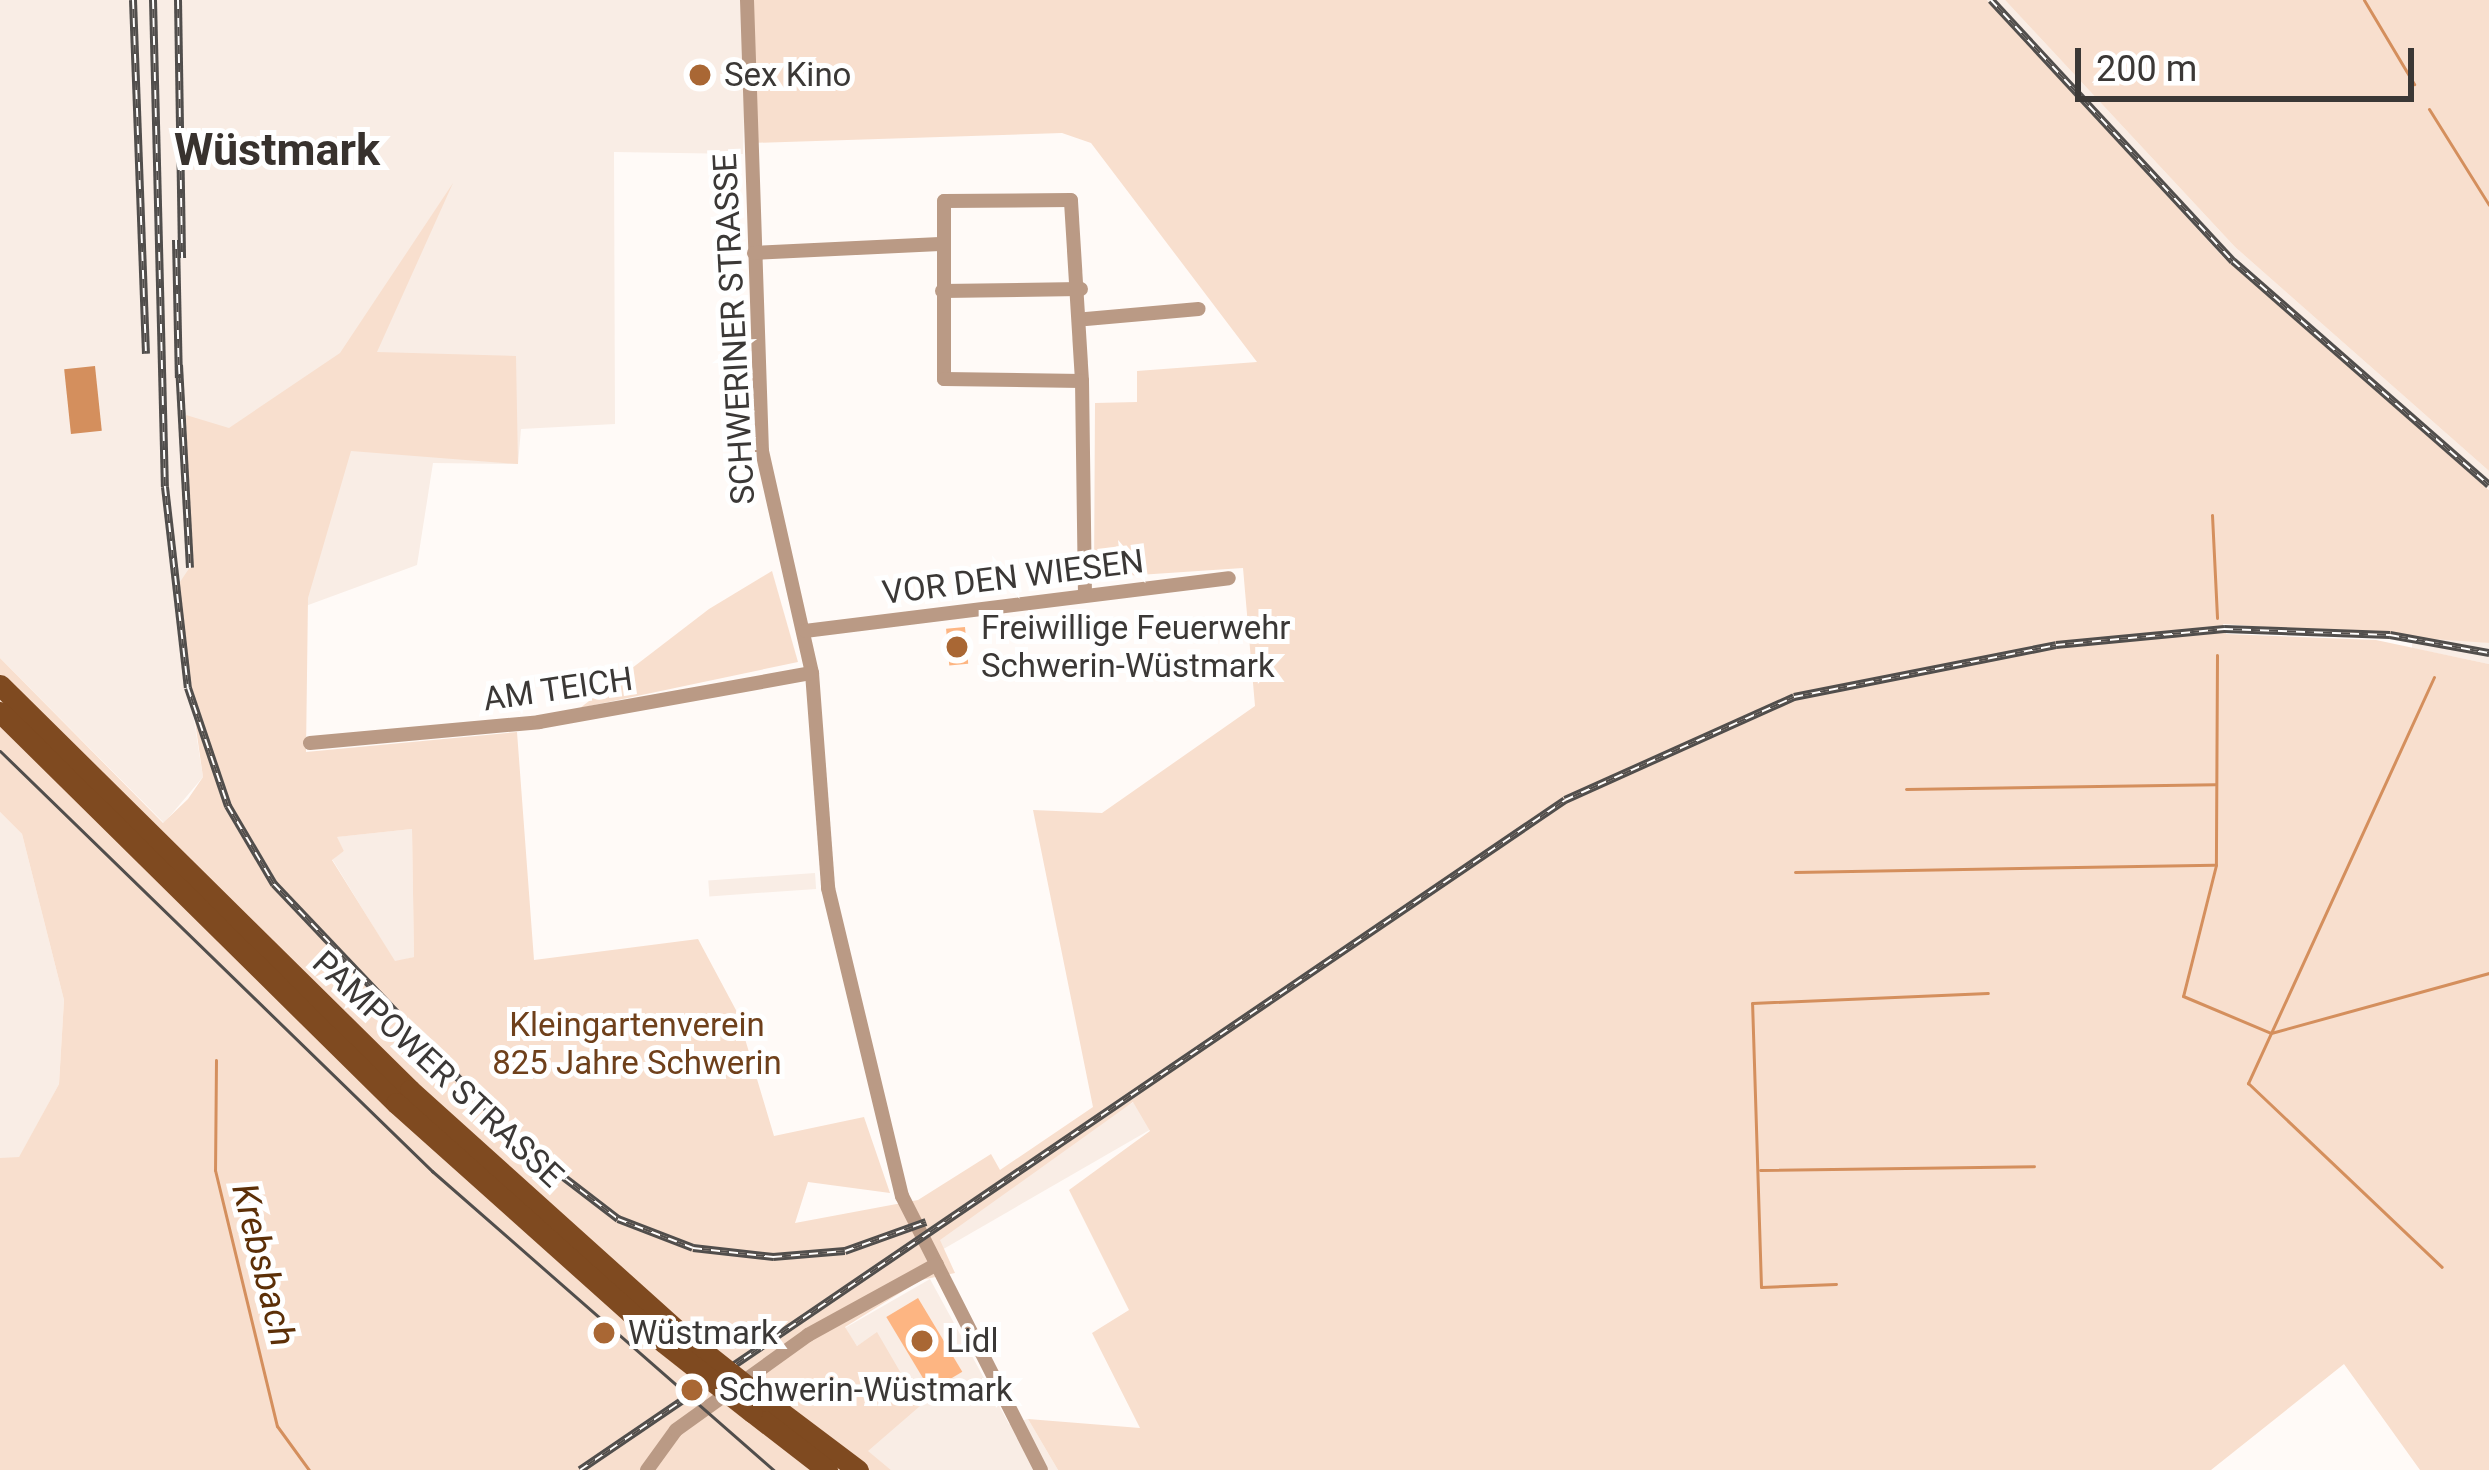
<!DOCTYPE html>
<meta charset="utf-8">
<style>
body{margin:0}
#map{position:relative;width:2489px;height:1470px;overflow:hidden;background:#fffaf7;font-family:Roboto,sans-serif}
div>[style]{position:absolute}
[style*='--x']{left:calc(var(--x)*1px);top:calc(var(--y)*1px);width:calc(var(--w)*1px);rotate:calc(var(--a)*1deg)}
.built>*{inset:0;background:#f9ede5;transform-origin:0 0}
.green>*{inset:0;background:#f8dfce}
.water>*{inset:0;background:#d48f5d;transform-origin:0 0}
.stream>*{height:3px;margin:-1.5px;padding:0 1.5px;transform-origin:1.5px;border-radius:1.5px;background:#d48f5d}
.building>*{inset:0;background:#fdb582;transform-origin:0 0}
.street>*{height:14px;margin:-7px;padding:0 7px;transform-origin:7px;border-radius:7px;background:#ba9a85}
.primary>*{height:21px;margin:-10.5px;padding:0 10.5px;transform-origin:10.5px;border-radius:10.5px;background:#7f4a20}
.tram>*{height:3px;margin:-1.5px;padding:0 1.5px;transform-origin:1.5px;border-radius:1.5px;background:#514e4c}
.rail>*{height:8px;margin-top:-4px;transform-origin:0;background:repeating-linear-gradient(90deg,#fff 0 9px,#514e4c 0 18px);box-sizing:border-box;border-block:3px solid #514e4c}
.primary-bridge>*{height:21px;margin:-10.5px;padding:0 10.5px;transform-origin:10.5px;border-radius:10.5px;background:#7f4a20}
.dots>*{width:33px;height:33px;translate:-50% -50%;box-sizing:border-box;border:6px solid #fff;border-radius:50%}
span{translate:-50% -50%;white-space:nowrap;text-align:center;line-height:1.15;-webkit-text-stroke:10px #fff;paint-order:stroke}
.poi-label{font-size:33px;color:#3b3836}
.left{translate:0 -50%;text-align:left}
.street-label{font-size:33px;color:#3b3836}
.park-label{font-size:33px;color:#6f401b}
.water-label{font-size:36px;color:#5c2f07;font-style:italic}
.district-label{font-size:45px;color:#38322e;font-weight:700}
.scale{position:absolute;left:2075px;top:48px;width:339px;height:54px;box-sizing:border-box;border:6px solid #3b3836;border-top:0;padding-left:15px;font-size:36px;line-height:42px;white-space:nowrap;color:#3b3836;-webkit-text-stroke:9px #fff;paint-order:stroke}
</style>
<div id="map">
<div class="built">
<i style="clip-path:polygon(0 0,747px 0,743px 154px,614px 152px,615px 424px,521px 429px,518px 464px,433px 463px,417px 565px,183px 651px,203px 777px,164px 823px,0 658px)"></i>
<i style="clip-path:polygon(1987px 0,2005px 0,2235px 247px,2489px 471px,2489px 489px,2224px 258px)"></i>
<i style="clip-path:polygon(2412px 631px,2489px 643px,2489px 664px,2412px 648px)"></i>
<i style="clip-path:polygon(0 812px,22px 834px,64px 1000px,59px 1084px,19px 1158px,0 1158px)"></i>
<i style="clip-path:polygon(412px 829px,414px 957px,395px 962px,332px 859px,344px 851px,336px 837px)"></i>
<i style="left:815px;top:873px;width:16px;height:107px;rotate:86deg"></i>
<i style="left:1134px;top:1102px;width:32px;height:239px;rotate:60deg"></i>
<i style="clip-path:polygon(930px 1279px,1009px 1424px,1028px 1419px,1058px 1470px,891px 1470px,867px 1451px,877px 1333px,857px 1346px,845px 1328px)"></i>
</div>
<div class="green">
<i style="clip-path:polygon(evenodd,747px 0,1987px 0,2224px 258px,2489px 490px,2489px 643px,2223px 624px,2226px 634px,2376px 640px,2489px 664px,2489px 1470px,2420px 1470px,2344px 1364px,2211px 1470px,1058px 1470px,1028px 1419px,1140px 1428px,1092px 1333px,1129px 1310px,1069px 1190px,1150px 1131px,1133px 1102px,940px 1240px,955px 1273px,921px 1280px,845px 1327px,857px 1346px,877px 1332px,920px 1406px,868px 1451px,891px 1470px,0 1470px,0 1158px,19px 1157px,59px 1084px,64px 1000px,22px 834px,0 812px,0 658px,163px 823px,188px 799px,203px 777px,176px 588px,190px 567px,186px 415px,229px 428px,340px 353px,453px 183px,377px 352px,516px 356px,518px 464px,351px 451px,308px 598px,306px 752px,517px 732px,534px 960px,698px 939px,737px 1012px,774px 1136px,864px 1117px,890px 1193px,808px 1182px,795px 1223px,918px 1200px,991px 1154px,1000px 1170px,1093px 1107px,1033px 810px,1102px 813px,1255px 706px,1243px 568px,1094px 578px,1095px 403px,1137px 402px,1137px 371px,1257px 362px,1091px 143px,1062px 133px,751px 143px,747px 0,412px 829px,414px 957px,395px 961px,332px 860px,344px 851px,337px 837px,412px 829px)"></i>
<i style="clip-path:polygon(2005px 0,2489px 0,2489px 471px,2235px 247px)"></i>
<i style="clip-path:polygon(772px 571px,798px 662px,580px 708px,709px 609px)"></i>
</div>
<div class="water">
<i style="left:95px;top:366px;width:65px;height:31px;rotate:84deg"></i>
</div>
<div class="stream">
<i style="--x:2364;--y:0;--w:98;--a:59.2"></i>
<i style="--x:2429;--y:109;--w:113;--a:58"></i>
<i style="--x:2212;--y:515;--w:103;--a:87.2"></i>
<i style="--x:2217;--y:655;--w:210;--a:90.3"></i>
<i style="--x:2216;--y:865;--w:135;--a:104.1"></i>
<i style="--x:2183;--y:996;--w:95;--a:22.8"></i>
<i style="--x:2271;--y:1033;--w:226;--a:-15.4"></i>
<i style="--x:2434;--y:677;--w:447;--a:114.6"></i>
<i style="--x:2248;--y:1083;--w:267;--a:43.5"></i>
<i style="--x:1906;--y:789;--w:309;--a:-0.9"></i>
<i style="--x:1795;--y:872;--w:419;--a:-1"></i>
<i style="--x:216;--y:1060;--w:110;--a:90.5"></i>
<i style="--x:215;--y:1170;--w:263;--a:76.4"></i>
<i style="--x:277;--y:1426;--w:54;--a:54"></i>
<i style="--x:1760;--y:1170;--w:274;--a:-0.8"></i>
<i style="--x:1836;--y:1284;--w:75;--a:177.7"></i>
<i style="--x:1761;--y:1287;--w:284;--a:-91.8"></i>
<i style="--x:1752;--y:1003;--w:236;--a:-2.4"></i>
</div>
<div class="building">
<i style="left:965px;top:627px;width:37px;height:19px;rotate:85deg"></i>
<i style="left:918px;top:1298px;width:86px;height:37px;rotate:59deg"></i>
</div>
<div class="street">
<i style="--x:747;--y:0;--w:451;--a:88.1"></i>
<i style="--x:762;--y:451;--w:228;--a:77.3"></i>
<i style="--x:812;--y:673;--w:216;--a:85.7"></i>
<i style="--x:828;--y:888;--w:317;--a:76.5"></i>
<i style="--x:902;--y:1196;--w:307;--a:63.1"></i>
<i style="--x:754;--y:253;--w:186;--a:-2.8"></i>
<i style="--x:942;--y:291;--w:139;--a:-0.8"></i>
<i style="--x:1086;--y:319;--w:113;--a:-5.1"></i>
<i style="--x:1082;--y:381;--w:181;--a:-93.5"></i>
<i style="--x:1071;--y:200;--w:127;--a:179.5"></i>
<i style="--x:944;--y:201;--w:178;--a:90"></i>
<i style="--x:944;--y:379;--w:138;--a:0.8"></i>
<i style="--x:1082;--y:381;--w:213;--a:89.2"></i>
<i style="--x:805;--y:631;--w:427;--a:-7.1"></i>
<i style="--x:310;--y:743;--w:230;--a:-5.2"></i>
<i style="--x:539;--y:722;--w:277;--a:-10.2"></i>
<i style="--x:647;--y:1470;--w:49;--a:-54.1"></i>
<i style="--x:676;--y:1430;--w:163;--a:-35.7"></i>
<i style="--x:808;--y:1335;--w:147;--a:-28.8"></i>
</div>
<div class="primary">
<i style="--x:0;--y:685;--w:576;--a:44.65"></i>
<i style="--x:410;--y:1090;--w:357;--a:42"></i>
<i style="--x:0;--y:712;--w:557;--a:44.64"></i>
<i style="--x:396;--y:1103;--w:358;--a:41.8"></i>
<i style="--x:766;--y:1401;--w:115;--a:36.9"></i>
<i style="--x:752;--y:1412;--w:95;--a:37.7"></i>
</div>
<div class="tram">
<i style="--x:0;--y:751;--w:603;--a:44.19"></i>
<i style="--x:432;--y:1171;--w:454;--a:41.2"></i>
</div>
<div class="rail">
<i style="--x:133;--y:0;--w:354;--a:87.9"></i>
<i style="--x:153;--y:0;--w:487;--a:88.6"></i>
<i style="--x:165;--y:487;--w:202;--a:83.5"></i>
<i style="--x:188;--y:688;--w:125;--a:71.3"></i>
<i style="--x:228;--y:806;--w:91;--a:59.5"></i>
<i style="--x:274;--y:884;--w:361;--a:46.5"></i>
<i style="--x:523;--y:1146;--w:120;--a:37.5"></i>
<i style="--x:618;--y:1219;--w:80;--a:21.1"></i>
<i style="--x:693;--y:1248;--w:81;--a:6.4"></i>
<i style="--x:773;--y:1257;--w:72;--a:-4.8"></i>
<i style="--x:845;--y:1251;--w:86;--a:-19.7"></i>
<i style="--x:178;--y:0;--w:258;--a:89.1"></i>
<i style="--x:1991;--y:0;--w:356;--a:47.2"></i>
<i style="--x:2233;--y:261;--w:340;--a:41.2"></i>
<i style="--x:176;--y:240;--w:138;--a:88.8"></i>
<i style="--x:179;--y:365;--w:203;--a:86.9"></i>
<i style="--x:580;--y:1470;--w:1191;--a:-34.22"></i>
<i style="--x:1565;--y:800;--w:251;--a:-24.2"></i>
<i style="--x:1794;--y:697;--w:267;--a:-11.2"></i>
<i style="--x:2056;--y:645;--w:169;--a:-5.4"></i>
<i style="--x:2224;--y:629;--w:166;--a:2.1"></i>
<i style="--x:2390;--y:635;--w:101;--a:10.3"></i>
</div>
<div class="primary-bridge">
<i style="--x:675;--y:1329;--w:116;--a:38.4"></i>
<i style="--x:663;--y:1342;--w:113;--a:38.2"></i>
</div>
<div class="dots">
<i style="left:700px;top:75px;background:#a96734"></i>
<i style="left:957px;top:647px;background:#a96734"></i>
<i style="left:604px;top:1333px;background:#a96734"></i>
<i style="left:922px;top:1341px;background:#a96734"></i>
<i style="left:692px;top:1390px;background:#a96734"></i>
</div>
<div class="poi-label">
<span class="left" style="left:724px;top:75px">Sex Kino</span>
<span class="left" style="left:981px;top:647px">Freiwillige Feuerwehr<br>Schwerin-Wüstmark</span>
<span class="left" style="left:628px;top:1333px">Wüstmark</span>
<span class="left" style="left:946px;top:1341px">Lidl</span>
<span class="left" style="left:719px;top:1390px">Schwerin-Wüstmark</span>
</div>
<div class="street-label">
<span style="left:734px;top:329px;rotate:-93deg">SCHWERINER STRASSE</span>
<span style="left:1013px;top:577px;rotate:-7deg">VOR DEN WIESEN</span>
<span style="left:558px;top:689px;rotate:-8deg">AM TEICH</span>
<span style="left:438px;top:1069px;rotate:43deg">PAMPOWER STRASSE</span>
</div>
<div class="park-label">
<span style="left:637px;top:1044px">Kleingartenverein<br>825 Jahre Schwerin</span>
</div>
<div class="water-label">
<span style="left:263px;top:1265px;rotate:76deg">Krebsbach</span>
</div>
<div class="district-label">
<span style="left:277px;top:150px">Wüstmark</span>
</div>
<div class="scale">200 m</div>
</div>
